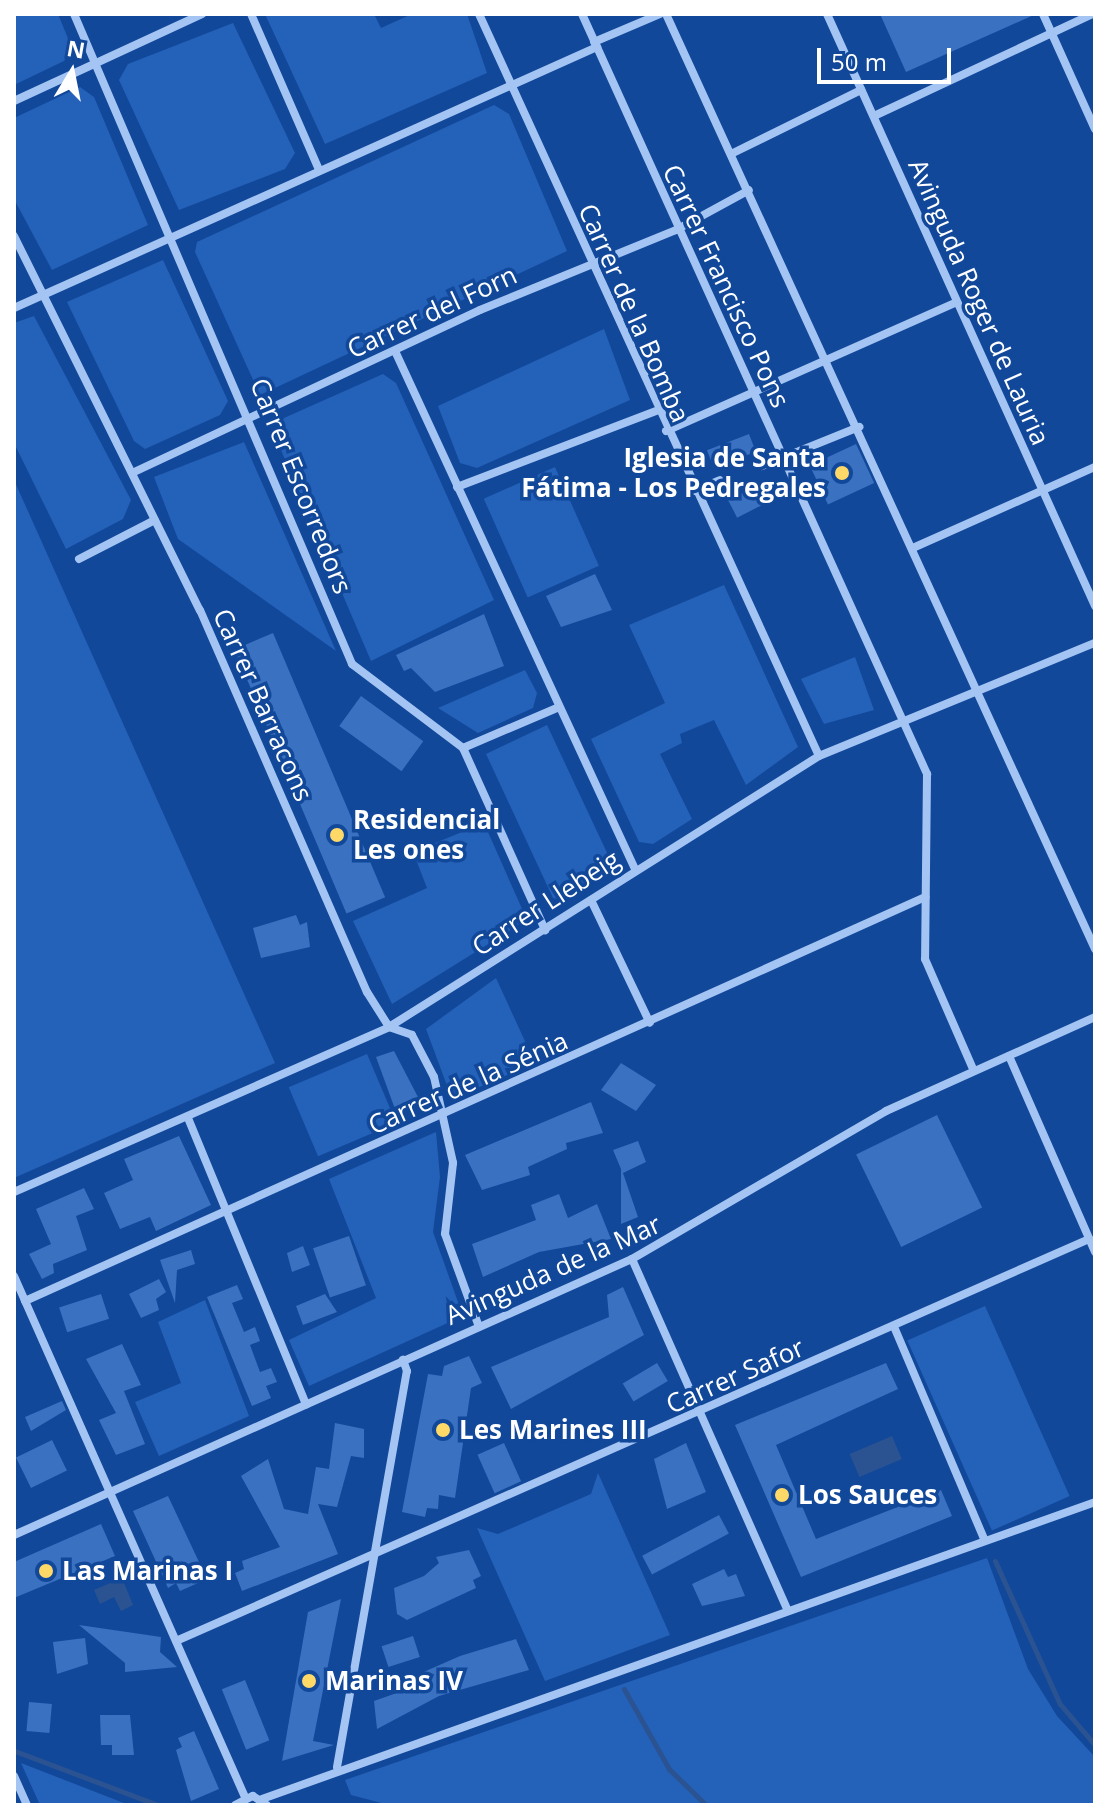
<!DOCTYPE html>
<meta charset="utf-8">
<style>
body{margin:0}
#map{position:relative;width:1109px;height:1819px;overflow:hidden;background:#11489a;font-family:"Open Sans",sans-serif}
div>[style]{position:absolute}
[style*='--x']{left:calc(var(--x)*1px);top:calc(var(--y)*1px);width:calc(var(--w)*1px);rotate:calc(var(--a)*1deg)}
.green>*{inset:0;background:#2461b9;transform-origin:0 0}
.water>*{inset:0;background:#2b5391;transform-origin:0 0}
.stream>*{height:5px;margin:-2.5px;padding:0 2.5px;transform-origin:2.5px;border-radius:2.5px;background:#2b5391}
.building>*{inset:0;background:#3a71c1;transform-origin:0 0}
.street>*{height:8px;margin:-4px;padding:0 4px;transform-origin:4px;border-radius:4px;background:#a4c5f4}
.dots>*{width:22px;height:22px;translate:-50% -50%;box-sizing:border-box;border:4px solid #11489a;border-radius:50%}
span{translate:-50% -50%;white-space:nowrap;text-align:center;line-height:1.15;-webkit-text-stroke:7px #11489a;paint-order:stroke}
.street-label{font-size:26px;color:#fff}
.poi-label{font-size:26px;color:#fff;font-weight:700}
.right{translate:-100% -50%;text-align:right}
.left{translate:0 -50%;text-align:left}
.frame{position:absolute;inset:0;border:16px solid #fff;pointer-events:none}
.north{position:absolute;left:32px;top:32px;width:80px;height:80px;-webkit-text-stroke:6px #11489a;paint-order:stroke;rotate:10deg;font-size:22px;font-weight:700;line-height:32px;text-align:center;color:#fff}
.north::after{content:'';display:block;margin:auto;width:28px;height:36px;background:#fff;clip-path:polygon(50% 0,100% 100%,50% 72%,0 100%)}
.scale{position:absolute;left:817px;top:48px;width:134px;height:36px;box-sizing:border-box;border:4px solid #fff;border-top:0;padding-left:10px;font-size:24px;line-height:28px;white-space:nowrap;color:#fff;-webkit-text-stroke:6px #11489a;paint-order:stroke}
</style>
<div id="map">
<div class="green">
<i style="clip-path:polygon(14px 14px,58px 14px,72px 48px,64px 61px,14px 85px)"></i>
<i style="clip-path:polygon(265px 14px,374px 14px,381px 28px,412px 14px,467px 14px,487px 73px,325px 144px)"></i>
<i style="clip-path:polygon(233px 23px,295px 153px,285px 169px,179px 210px,119px 80px,128px 64px)"></i>
<i style="clip-path:polygon(80px 87px,94px 97px,148px 225px,52px 270px,14px 199px,14px 118px)"></i>
<i style="clip-path:polygon(494px 105px,509px 114px,567px 251px,260px 395px,195px 252px,197px 242px)"></i>
<i style="clip-path:polygon(163px 260px,228px 401px,220px 415px,145px 449px,134px 441px,67px 302px)"></i>
<i style="clip-path:polygon(34px 316px,131px 500px,123px 519px,66px 549px,14px 443px,14px 323px)"></i>
<i style="clip-path:polygon(604px 329px,630px 400px,477px 468px,460px 463px,438px 406px)"></i>
<i style="clip-path:polygon(383px 374px,396px 383px,494px 600px,371px 661px,275px 436px,284px 418px)"></i>
<i style="clip-path:polygon(244px 442px,336px 651px,178px 539px,154px 477px)"></i>
<i style="left:555px;top:467px;width:108px;height:78px;rotate:66deg"></i>
<i style="clip-path:polygon(14px 480px,275px 1063px,14px 1178px)"></i>
<i style="clip-path:polygon(724px 585px,798px 747px,746px 785px,714px 720px,680px 734px,682px 743px,660px 754px,692px 819px,653px 844px,639px 842px,591px 739px,665px 703px,629px 625px)"></i>
<i style="clip-path:polygon(855px 657px,874px 710px,824px 724px,801px 679px)"></i>
<i style="clip-path:polygon(525px 670px,537px 693px,533px 708px,478px 733px,438px 708px)"></i>
<i style="clip-path:polygon(547px 725px,610px 859px,609px 872px,563px 900px,553px 898px,486px 754px)"></i>
<i style="clip-path:polygon(484px 823px,527px 920px,392px 1004px,353px 921px,427px 888px,413px 852px)"></i>
<i style="clip-path:polygon(496px 978px,535px 1063px,452px 1099px,426px 1029px)"></i>
<i style="left:367px;top:1054px;width:75px;height:85px;rotate:67deg"></i>
<i style="clip-path:polygon(436px 1132px,440px 1177px,433px 1232px,463px 1316px,309px 1386px,289px 1340px,376px 1298px,329px 1179px)"></i>
<i style="clip-path:polygon(205px 1300px,249px 1416px,159px 1456px,135px 1402px,181px 1383px,158px 1322px)"></i>
<i style="left:985px;top:1306px;width:208px;height:85px;rotate:66deg"></i>
<i style="clip-path:polygon(598px 1473px,670px 1635px,545px 1681px,477px 1528px,498px 1534px,591px 1494px)"></i>
<i style="clip-path:polygon(987px 1558px,1028px 1669px,1057px 1716px,1095px 1757px,1095px 1805px,389px 1805px,351px 1795px,345px 1780px)"></i>
<i style="clip-path:polygon(21px 1763px,129px 1805px,40px 1805px)"></i>
</div>
<div class="water">
<i style="left:892px;top:1436px;width:25px;height:46px;rotate:67deg"></i>
<i style="clip-path:polygon(122px 1578px,133px 1605px,121px 1611px,114px 1597px,100px 1604px,94px 1590px)"></i>
</div>
<div class="stream">
<i style="--x:995;--y:1561;--w:157;--a:65.6"></i>
<i style="--x:1060;--y:1704;--w:54;--a:49.5"></i>
<i style="--x:624;--y:1689;--w:92;--a:60.6"></i>
<i style="--x:669;--y:1769;--w:52;--a:44.2"></i>
<i style="--x:15;--y:1751;--w:153;--a:20.7"></i>
</div>
<div class="building">
<i style="clip-path:polygon(880px 14px,1036px 14px,906px 72px)"></i>
<i style="left:749px;top:434px;width:19px;height:45px;rotate:69deg"></i>
<i style="left:856px;top:444px;width:43px;height:51px;rotate:65deg"></i>
<i style="left:769px;top:479px;width:20px;height:46px;rotate:63deg"></i>
<i style="clip-path:polygon(595px 574px,612px 610px,561px 627px,546px 596px)"></i>
<i style="clip-path:polygon(484px 614px,504px 666px,435px 692px,411px 668px,404px 671px,396px 655px)"></i>
<i style="left:273px;top:633px;width:287px;height:42px;rotate:67deg"></i>
<i style="left:361px;top:696px;width:77px;height:37px;rotate:36deg"></i>
<i style="clip-path:polygon(296px 915px,300px 925px,307px 922px,310px 947px,261px 958px,253px 928px)"></i>
<i style="clip-path:polygon(394px 1051px,419px 1099px,395px 1109px,376px 1057px)"></i>
<i style="clip-path:polygon(621px 1063px,656px 1085px,636px 1111px,601px 1090px)"></i>
<i style="clip-path:polygon(591px 1102px,603px 1133px,566px 1143px,567px 1149px,528px 1167px,530px 1175px,482px 1190px,465px 1155px)"></i>
<i style="left:937px;top:1115px;width:103px;height:90px;rotate:64deg"></i>
<i style="clip-path:polygon(179px 1136px,211px 1205px,156px 1231px,150px 1217px,120px 1229px,104px 1193px,133px 1180px,124px 1159px)"></i>
<i style="clip-path:polygon(638px 1141px,646px 1162px,623px 1173px,638px 1217px,621px 1224px,621px 1169px,613px 1150px)"></i>
<i style="clip-path:polygon(84px 1188px,94px 1209px,76px 1216px,87px 1250px,53px 1264px,54px 1273px,42px 1279px,29px 1254px,51px 1244px,36px 1209px)"></i>
<i style="clip-path:polygon(559px 1194px,568px 1218px,597px 1204px,611px 1239px,539px 1252px,483px 1277px,472px 1244px,536px 1220px,531px 1205px)"></i>
<i style="left:349px;top:1236px;width:52px;height:38px;rotate:71deg"></i>
<i style="clip-path:polygon(303px 1246px,310px 1265px,292px 1272px,287px 1253px)"></i>
<i style="clip-path:polygon(191px 1250px,195px 1264px,177px 1270px,175px 1303px,160px 1260px)"></i>
<i style="clip-path:polygon(159px 1279px,166px 1292px,156px 1299px,159px 1310px,141px 1318px,129px 1294px)"></i>
<i style="clip-path:polygon(237px 1285px,243px 1299px,232px 1303px,244px 1332px,255px 1327px,260px 1341px,250px 1345px,260px 1372px,271px 1368px,277px 1382px,266px 1386px,271px 1398px,252px 1406px,207px 1297px)"></i>
<i style="clip-path:polygon(623px 1287px,644px 1335px,511px 1409px,491px 1367px,609px 1317px,607px 1295px)"></i>
<i style="left:101px;top:1294px;width:26px;height:44px;rotate:72deg"></i>
<i style="clip-path:polygon(325px 1294px,337px 1312px,303px 1325px,296px 1306px)"></i>
<i style="clip-path:polygon(122px 1344px,141px 1385px,124px 1391px,145px 1444px,116px 1455px,99px 1420px,116px 1413px,86px 1359px)"></i>
<i style="clip-path:polygon(469px 1356px,482px 1383px,471px 1388px,455px 1498px,439px 1495px,438px 1509px,427px 1508px,425px 1517px,402px 1512px,428px 1374px,442px 1376px,444px 1366px)"></i>
<i style="left:657px;top:1363px;width:21px;height:40px;rotate:59deg"></i>
<i style="clip-path:polygon(886px 1363px,898px 1389px,776px 1445px,816px 1539px,941px 1490px,952px 1516px,801px 1577px,735px 1425px)"></i>
<i style="clip-path:polygon(62px 1401px,66px 1410px,31px 1431px,25px 1417px)"></i>
<i style="clip-path:polygon(335px 1423px,364px 1429px,364px 1458px,351px 1456px,337px 1507px,318px 1504px,338px 1554px,242px 1591px,235px 1573px,244px 1569px,242px 1561px,280px 1547px,241px 1476px,268px 1459px,284px 1509px,308px 1514px,316px 1467px,329px 1469px)"></i>
<i style="left:52px;top:1440px;width:34px;height:40px;rotate:64deg"></i>
<i style="left:504px;top:1443px;width:42px;height:29px;rotate:66deg"></i>
<i style="clip-path:polygon(686px 1443px,706px 1492px,667px 1509px,654px 1459px)"></i>
<i style="clip-path:polygon(168px 1496px,207px 1579px,180px 1591px,176px 1583px,168px 1588px,133px 1511px)"></i>
<i style="left:719px;top:1515px;width:21px;height:87px;rotate:62deg"></i>
<i style="clip-path:polygon(101px 1524px,115px 1556px,14px 1598px,14px 1562px)"></i>
<i style="clip-path:polygon(469px 1550px,481px 1576px,473px 1580px,476px 1588px,407px 1620px,397px 1614px,394px 1588px,424px 1576px,439px 1563px,436px 1557px)"></i>
<i style="clip-path:polygon(724px 1569px,728px 1577px,736px 1574px,745px 1596px,702px 1606px,692px 1584px)"></i>
<i style="clip-path:polygon(341px 1599px,313px 1741px,334px 1745px,282px 1761px,308px 1612px)"></i>
<i style="clip-path:polygon(79px 1625px,161px 1637px,160px 1652px,177px 1667px,125px 1672px,125px 1663px)"></i>
<i style="left:413px;top:1636px;width:22px;height:33px;rotate:72deg"></i>
<i style="clip-path:polygon(85px 1638px,88px 1664px,57px 1674px,53px 1642px)"></i>
<i style="clip-path:polygon(516px 1639px,529px 1670px,439px 1696px,377px 1729px,374px 1701px,422px 1684px,419px 1674px,460px 1656px)"></i>
<i style="left:245px;top:1680px;width:65px;height:25px;rotate:68deg"></i>
<i style="left:29px;top:1702px;width:23px;height:29px;rotate:5deg"></i>
<i style="clip-path:polygon(100px 1715px,130px 1715px,134px 1755px,112px 1755px,112px 1745px,101px 1745px)"></i>
<i style="clip-path:polygon(194px 1731px,219px 1789px,191px 1801px,176px 1750px,182px 1747px,178px 1738px)"></i>
</div>
<div class="street">
<i style="--x:74;--y:14;--w:707;--a:66.84"></i>
<i style="--x:352;--y:664;--w:139;--a:37.1"></i>
<i style="--x:463;--y:748;--w:200;--a:65.7"></i>
<i style="--x:251;--y:14;--w:170;--a:66.4"></i>
<i style="--x:479;--y:14;--w:816;--a:65.38"></i>
<i style="--x:582;--y:14;--w:835;--a:65.58"></i>
<i style="--x:927;--y:774;--w:185;--a:90.6"></i>
<i style="--x:925;--y:959;--w:122;--a:66.4"></i>
<i style="--x:666;--y:14;--w:1029;--a:65.35"></i>
<i style="--x:827;--y:14;--w:650;--a:65.64"></i>
<i style="--x:1043;--y:14;--w:126;--a:65.7"></i>
<i style="--x:594;--y:42;--w:72;--a:-23"></i>
<i style="--x:14;--y:101;--w:207;--a:-24.8"></i>
<i style="--x:874;--y:116;--w:242;--a:-25"></i>
<i style="--x:733;--y:153;--w:143;--a:-26.2"></i>
<i style="--x:14;--y:236;--w:418;--a:63.6"></i>
<i style="--x:200;--y:610;--w:417;--a:66.4"></i>
<i style="--x:367;--y:992;--w:41;--a:57.8"></i>
<i style="--x:389;--y:1027;--w:24;--a:19"></i>
<i style="--x:412;--y:1035;--w:47;--a:62.4"></i>
<i style="--x:434;--y:1077;--w:88;--a:77.5"></i>
<i style="--x:453;--y:1163;--w:71;--a:96.4"></i>
<i style="--x:445;--y:1234;--w:96;--a:69.9"></i>
<i style="--x:14;--y:308;--w:639;--a:-24.12"></i>
<i style="--x:395;--y:351;--w:571;--a:65.14"></i>
<i style="--x:666;--y:431;--w:318;--a:-23.9"></i>
<i style="--x:762;--y:466;--w:105;--a:-21.9"></i>
<i style="--x:132;--y:473;--w:384;--a:-25.1"></i>
<i style="--x:480;--y:310;--w:212;--a:-22.2"></i>
<i style="--x:676;--y:230;--w:83;--a:-28.7"></i>
<i style="--x:457;--y:487;--w:213;--a:-20.9"></i>
<i style="--x:694;--y:491;--w:28;--a:-23"></i>
<i style="--x:915;--y:547;--w:197;--a:-24"></i>
<i style="--x:79;--y:559;--w:85;--a:-27.2"></i>
<i style="--x:463;--y:748;--w:104;--a:-23.1"></i>
<i style="--x:591;--y:900;--w:136;--a:64.4"></i>
<i style="--x:1009;--y:1056;--w:214;--a:66.3"></i>
<i style="--x:188;--y:1118;--w:310;--a:67.6"></i>
<i style="--x:14;--y:1192;--w:410;--a:-23.7"></i>
<i style="--x:389;--y:1027;--w:508;--a:-32.22"></i>
<i style="--x:819;--y:756;--w:298;--a:-22.3"></i>
<i style="--x:632;--y:1259;--w:381;--a:66.1"></i>
<i style="--x:14;--y:1276;--w:570;--a:66.09"></i>
<i style="--x:25;--y:1301;--w:987;--a:-24.17"></i>
<i style="--x:895;--y:1329;--w:228;--a:67"></i>
<i style="--x:14;--y:1535;--w:677;--a:-24.07"></i>
<i style="--x:632;--y:1259;--w:294;--a:-30.2"></i>
<i style="--x:886;--y:1111;--w:229;--a:-24.2"></i>
<i style="--x:176;--y:1641;--w:998;--a:-23.76"></i>
<i style="--x:337;--y:1767;--w:402;--a:-80"></i>
<i style="--x:407;--y:1371;--w:12;--a:-110"></i>
<i style="--x:14;--y:1776;--w:32;--a:66"></i>
<i style="--x:262;--y:1799;--w:884;--a:-19.62"></i>
<i style="--x:235;--y:1805;--w:20;--a:-27"></i>
<i style="--x:253;--y:1796;--w:17;--a:33"></i>
</div>
<div class="dots">
<i style="left:842px;top:473px;background:#ffd967"></i>
<i style="left:337px;top:835px;background:#ffd967"></i>
<i style="left:443px;top:1430px;background:#ffd967"></i>
<i style="left:782px;top:1495px;background:#ffd967"></i>
<i style="left:46px;top:1571px;background:#ffd967"></i>
<i style="left:309px;top:1681px;background:#ffd967"></i>
</div>
<div class="street-label">
<span style="left:726px;top:286px;rotate:65deg">Carrer Francisco Pons</span>
<span style="left:979px;top:302px;rotate:66deg">Avinguda Roger de Lauria</span>
<span style="left:432px;top:312px;rotate:-25deg">Carrer del Forn</span>
<span style="left:634px;top:313px;rotate:66deg">Carrer de la Bomba</span>
<span style="left:301px;top:486px;rotate:68deg">Carrer Escorredors</span>
<span style="left:263px;top:705px;rotate:66deg">Carrer Barracons</span>
<span style="left:546px;top:903px;rotate:-33deg">Carrer Llebeig</span>
<span style="left:468px;top:1083px;rotate:-24deg">Carrer de la Sénia</span>
<span style="left:553px;top:1270px;rotate:-24deg">Avinguda de la Mar</span>
<span style="left:735px;top:1376px;rotate:-24deg">Carrer Safor</span>
</div>
<div class="poi-label">
<span class="right" style="left:826px;top:473px">Iglesia de Santa<br>Fátima - Los Pedregales</span>
<span class="left" style="left:353px;top:835px">Residencial<br>Les ones</span>
<span class="left" style="left:459px;top:1430px">Les Marines III</span>
<span class="left" style="left:798px;top:1495px">Los Sauces</span>
<span class="left" style="left:62px;top:1571px">Las Marinas I</span>
<span class="left" style="left:325px;top:1681px">Marinas IV</span>
</div>
<div class="frame"></div>
<div class="north">N</div>
<div class="scale">50 m</div>
</div>
